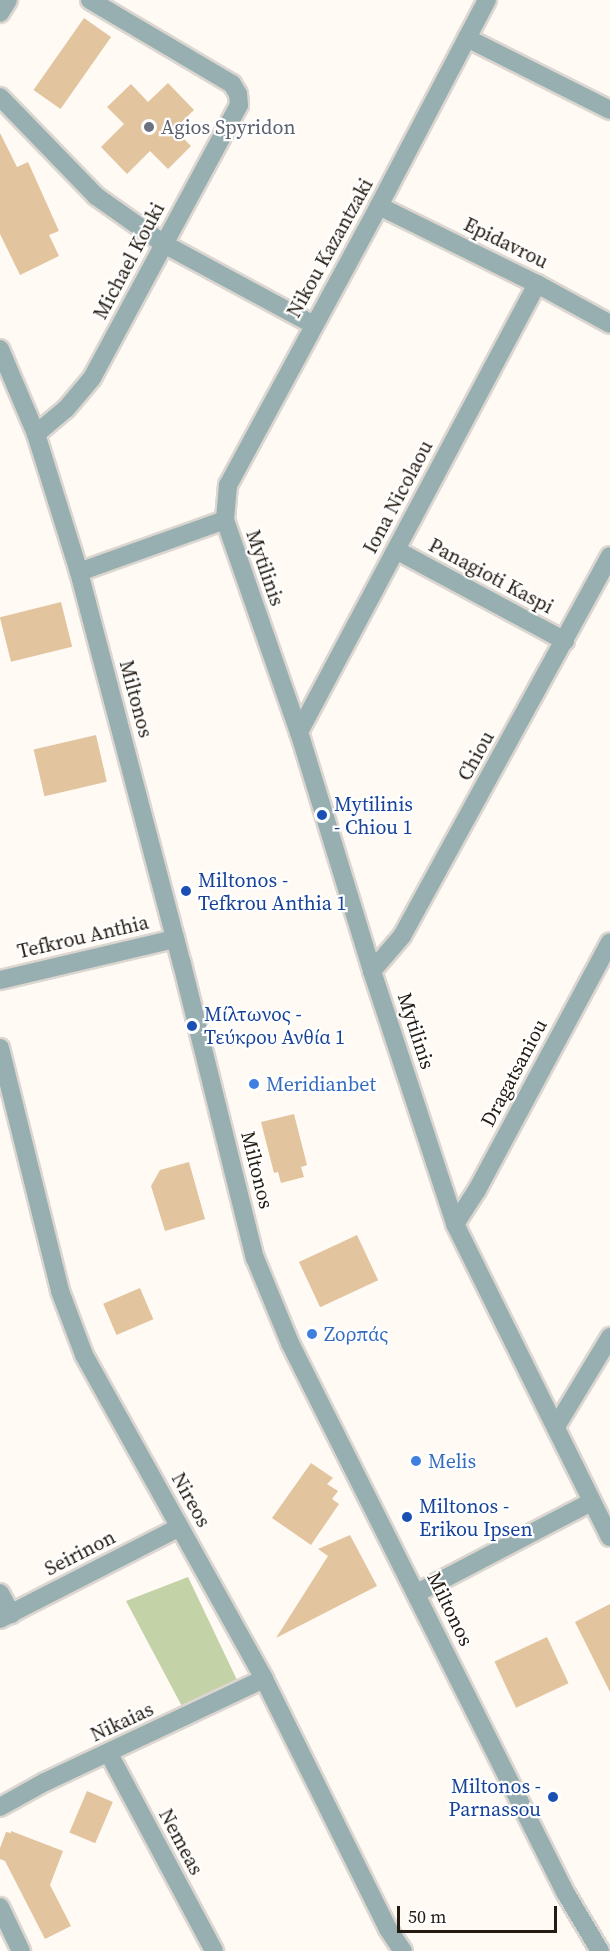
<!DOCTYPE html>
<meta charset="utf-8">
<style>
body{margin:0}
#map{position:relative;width:610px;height:1951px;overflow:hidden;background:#fffaf4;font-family:"Source Serif 4",serif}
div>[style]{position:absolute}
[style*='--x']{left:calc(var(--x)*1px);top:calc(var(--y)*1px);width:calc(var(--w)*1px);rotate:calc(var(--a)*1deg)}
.green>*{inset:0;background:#c3d2a7}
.building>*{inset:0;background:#e2c49f;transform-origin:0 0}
.roads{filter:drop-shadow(2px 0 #dcd6d0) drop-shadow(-2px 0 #dcd6d0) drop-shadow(0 2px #dcd6d0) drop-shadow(0 -2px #dcd6d0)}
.minor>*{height:18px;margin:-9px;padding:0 9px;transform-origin:9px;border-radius:9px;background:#97afb0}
.dots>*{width:16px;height:16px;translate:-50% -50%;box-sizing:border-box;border:3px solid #fff;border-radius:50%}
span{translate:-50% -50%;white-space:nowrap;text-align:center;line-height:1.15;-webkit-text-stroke:4.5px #fff;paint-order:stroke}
.worship-label{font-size:20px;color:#5b616d}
.left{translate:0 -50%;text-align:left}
.street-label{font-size:20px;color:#241c12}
.transit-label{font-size:20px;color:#164399}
.right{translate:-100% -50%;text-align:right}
.shop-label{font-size:20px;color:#366cbe}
.scale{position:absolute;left:397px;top:1906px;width:160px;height:27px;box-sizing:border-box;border:3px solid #241c12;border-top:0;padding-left:8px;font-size:18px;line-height:21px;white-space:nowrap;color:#241c12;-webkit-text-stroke:4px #fff;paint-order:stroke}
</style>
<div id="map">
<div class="green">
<i style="clip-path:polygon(188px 1577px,237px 1680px,185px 1712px,126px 1601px)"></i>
</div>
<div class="building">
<i style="left:84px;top:18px;width:33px;height:88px;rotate:35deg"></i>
<i style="clip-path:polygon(168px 83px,194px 110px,174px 129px,191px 146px,168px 169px,150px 151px,127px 174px,101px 147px,124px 124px,107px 107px,131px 84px,148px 102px)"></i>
<i style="clip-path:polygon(0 133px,17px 167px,28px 162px,59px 231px,49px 235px,59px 256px,20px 275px,0 234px)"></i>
<i style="left:61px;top:602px;width:46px;height:63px;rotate:76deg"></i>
<i style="left:96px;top:735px;width:48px;height:64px;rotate:77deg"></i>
<i style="clip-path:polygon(294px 1114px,307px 1165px,301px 1167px,304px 1177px,281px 1183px,278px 1172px,274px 1173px,261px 1122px)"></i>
<i style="clip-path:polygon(189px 1162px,205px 1219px,165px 1231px,151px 1186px,160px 1170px)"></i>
<i style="left:357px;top:1235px;width:50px;height:64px;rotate:65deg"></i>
<i style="left:140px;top:1288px;width:34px;height:40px;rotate:67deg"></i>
<i style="clip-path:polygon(311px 1463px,333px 1478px,327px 1484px,338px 1491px,332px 1499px,339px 1504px,311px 1545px,272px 1518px)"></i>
<i style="clip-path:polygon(350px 1535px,377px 1586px,276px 1638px,328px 1556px,318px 1549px)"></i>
<i style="clip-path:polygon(610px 1604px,610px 1692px,575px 1622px)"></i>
<i style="left:547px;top:1637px;width:51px;height:58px;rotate:65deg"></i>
<i style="left:87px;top:1791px;width:28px;height:45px;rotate:23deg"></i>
<i style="clip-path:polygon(11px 1831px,63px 1851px,50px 1885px,71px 1926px,45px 1939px,5px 1861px,0 1859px,0 1848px,6px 1832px,11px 1833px)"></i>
</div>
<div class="roads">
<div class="minor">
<i style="--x:487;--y:0;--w:233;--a:117.7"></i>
<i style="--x:379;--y:206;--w:317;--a:118.4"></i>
<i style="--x:228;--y:485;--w:35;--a:95"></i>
<i style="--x:225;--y:520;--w:225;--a:70.8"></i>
<i style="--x:299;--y:732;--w:250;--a:73"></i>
<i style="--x:372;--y:971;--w:266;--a:71.8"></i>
<i style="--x:455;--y:1224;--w:349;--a:63.7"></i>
<i style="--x:0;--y:13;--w:15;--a:-58"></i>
<i style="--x:467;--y:38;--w:160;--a:26.7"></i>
<i style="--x:0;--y:97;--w:138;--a:45.9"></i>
<i style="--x:96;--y:196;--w:83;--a:35.2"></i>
<i style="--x:164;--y:244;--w:170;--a:28.4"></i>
<i style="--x:379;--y:206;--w:176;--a:26.3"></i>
<i style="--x:537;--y:284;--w:83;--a:28.7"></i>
<i style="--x:0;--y:349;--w:92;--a:67"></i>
<i style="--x:36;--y:434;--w:145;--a:72.7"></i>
<i style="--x:79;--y:572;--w:405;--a:75.3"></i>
<i style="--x:182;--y:964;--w:303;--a:76.1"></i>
<i style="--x:255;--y:1258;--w:92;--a:67.6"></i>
<i style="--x:290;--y:1343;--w:614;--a:63.39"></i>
<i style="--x:565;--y:1892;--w:69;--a:59.3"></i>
<i style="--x:36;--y:434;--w:39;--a:-40"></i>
<i style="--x:66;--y:409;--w:40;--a:-50"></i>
<i style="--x:92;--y:378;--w:310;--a:-61.7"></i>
<i style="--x:239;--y:105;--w:11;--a:-95"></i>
<i style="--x:238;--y:94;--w:12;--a:-121"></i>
<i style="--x:232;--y:84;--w:165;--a:-149.4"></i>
<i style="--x:396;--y:550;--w:192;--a:28.3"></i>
<i style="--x:79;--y:572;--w:155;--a:-19.6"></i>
<i style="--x:299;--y:732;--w:507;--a:-62.02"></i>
<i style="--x:372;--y:971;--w:46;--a:-49.4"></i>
<i style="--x:402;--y:936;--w:433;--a:-61.3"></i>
<i style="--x:0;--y:980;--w:180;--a:-13.2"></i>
<i style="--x:0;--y:1048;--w:250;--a:76.1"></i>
<i style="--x:60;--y:1291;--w:68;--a:69.4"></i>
<i style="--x:84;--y:1355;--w:371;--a:60.9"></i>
<i style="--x:264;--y:1679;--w:279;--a:63.6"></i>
<i style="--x:388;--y:1929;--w:27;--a:56"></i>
<i style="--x:455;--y:1224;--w:40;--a:-57.1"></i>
<i style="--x:477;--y:1190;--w:281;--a:-61.8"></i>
<i style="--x:557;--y:1425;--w:103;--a:-58.9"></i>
<i style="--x:0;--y:1593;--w:24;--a:62"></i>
<i style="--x:417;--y:1593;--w:196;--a:-27.6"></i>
<i style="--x:0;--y:1619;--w:202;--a:-27.1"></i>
<i style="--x:109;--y:1754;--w:223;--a:61.9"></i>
<i style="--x:0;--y:1807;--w:51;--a:-29.1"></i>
<i style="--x:45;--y:1782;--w:242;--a:-25.2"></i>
<i style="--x:0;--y:1907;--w:49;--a:64.5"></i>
</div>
</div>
<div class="dots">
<i style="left:149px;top:127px;background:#6b7280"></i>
<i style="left:322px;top:815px;background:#1a4fb4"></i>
<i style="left:186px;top:891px;background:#1a4fb4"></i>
<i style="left:192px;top:1026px;background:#1a4fb4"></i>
<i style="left:254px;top:1084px;background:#3f7fe0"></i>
<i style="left:312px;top:1334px;background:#3f7fe0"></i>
<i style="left:416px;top:1461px;background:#3f7fe0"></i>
<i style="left:407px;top:1517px;background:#1a4fb4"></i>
<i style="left:553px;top:1797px;background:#1a4fb4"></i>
</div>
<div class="worship-label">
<span class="left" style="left:161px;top:127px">Agios Spyridon</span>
</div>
<div class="street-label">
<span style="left:506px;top:243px;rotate:26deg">Epidavrou</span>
<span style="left:330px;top:248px;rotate:-61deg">Nikou Kazantzaki</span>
<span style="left:129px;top:261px;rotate:-62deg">Michael Kouki</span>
<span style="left:398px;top:497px;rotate:-62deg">Iona Nicolaou</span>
<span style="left:265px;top:568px;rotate:71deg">Mytilinis</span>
<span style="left:491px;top:576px;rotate:28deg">Panagioti Kaspi</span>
<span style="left:136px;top:699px;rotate:75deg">Miltonos</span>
<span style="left:476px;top:756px;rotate:-61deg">Chiou</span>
<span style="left:83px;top:937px;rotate:-13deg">Tefkrou Anthia</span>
<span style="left:416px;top:1031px;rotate:72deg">Mytilinis</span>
<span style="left:514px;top:1073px;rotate:-62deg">Dragatsaniou</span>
<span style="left:257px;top:1170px;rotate:76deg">Miltonos</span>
<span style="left:191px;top:1500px;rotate:61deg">Nireos</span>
<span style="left:80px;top:1553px;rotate:-27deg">Seirinon</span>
<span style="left:450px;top:1609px;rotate:64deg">Miltonos</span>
<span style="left:122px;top:1722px;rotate:-25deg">Nikaias</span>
<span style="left:181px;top:1842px;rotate:62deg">Nemeas</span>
</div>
<div class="transit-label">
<span class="left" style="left:334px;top:816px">Mytilinis<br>- Chiou 1</span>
<span class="left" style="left:198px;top:892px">Miltonos -<br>Tefkrou Anthia 1</span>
<span class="left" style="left:204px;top:1026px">Μίλτωνος -<br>Τεύκρου Ανθία 1</span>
<span class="left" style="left:419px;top:1518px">Miltonos -<br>Erikou Ipsen</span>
<span class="right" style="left:541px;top:1798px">Miltonos -<br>Parnassou</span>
</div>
<div class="shop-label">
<span class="left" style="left:266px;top:1084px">Meridianbet</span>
<span class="left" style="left:324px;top:1334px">Ζορπάς</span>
<span class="left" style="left:428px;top:1461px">Melis</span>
</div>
<div class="scale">50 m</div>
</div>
